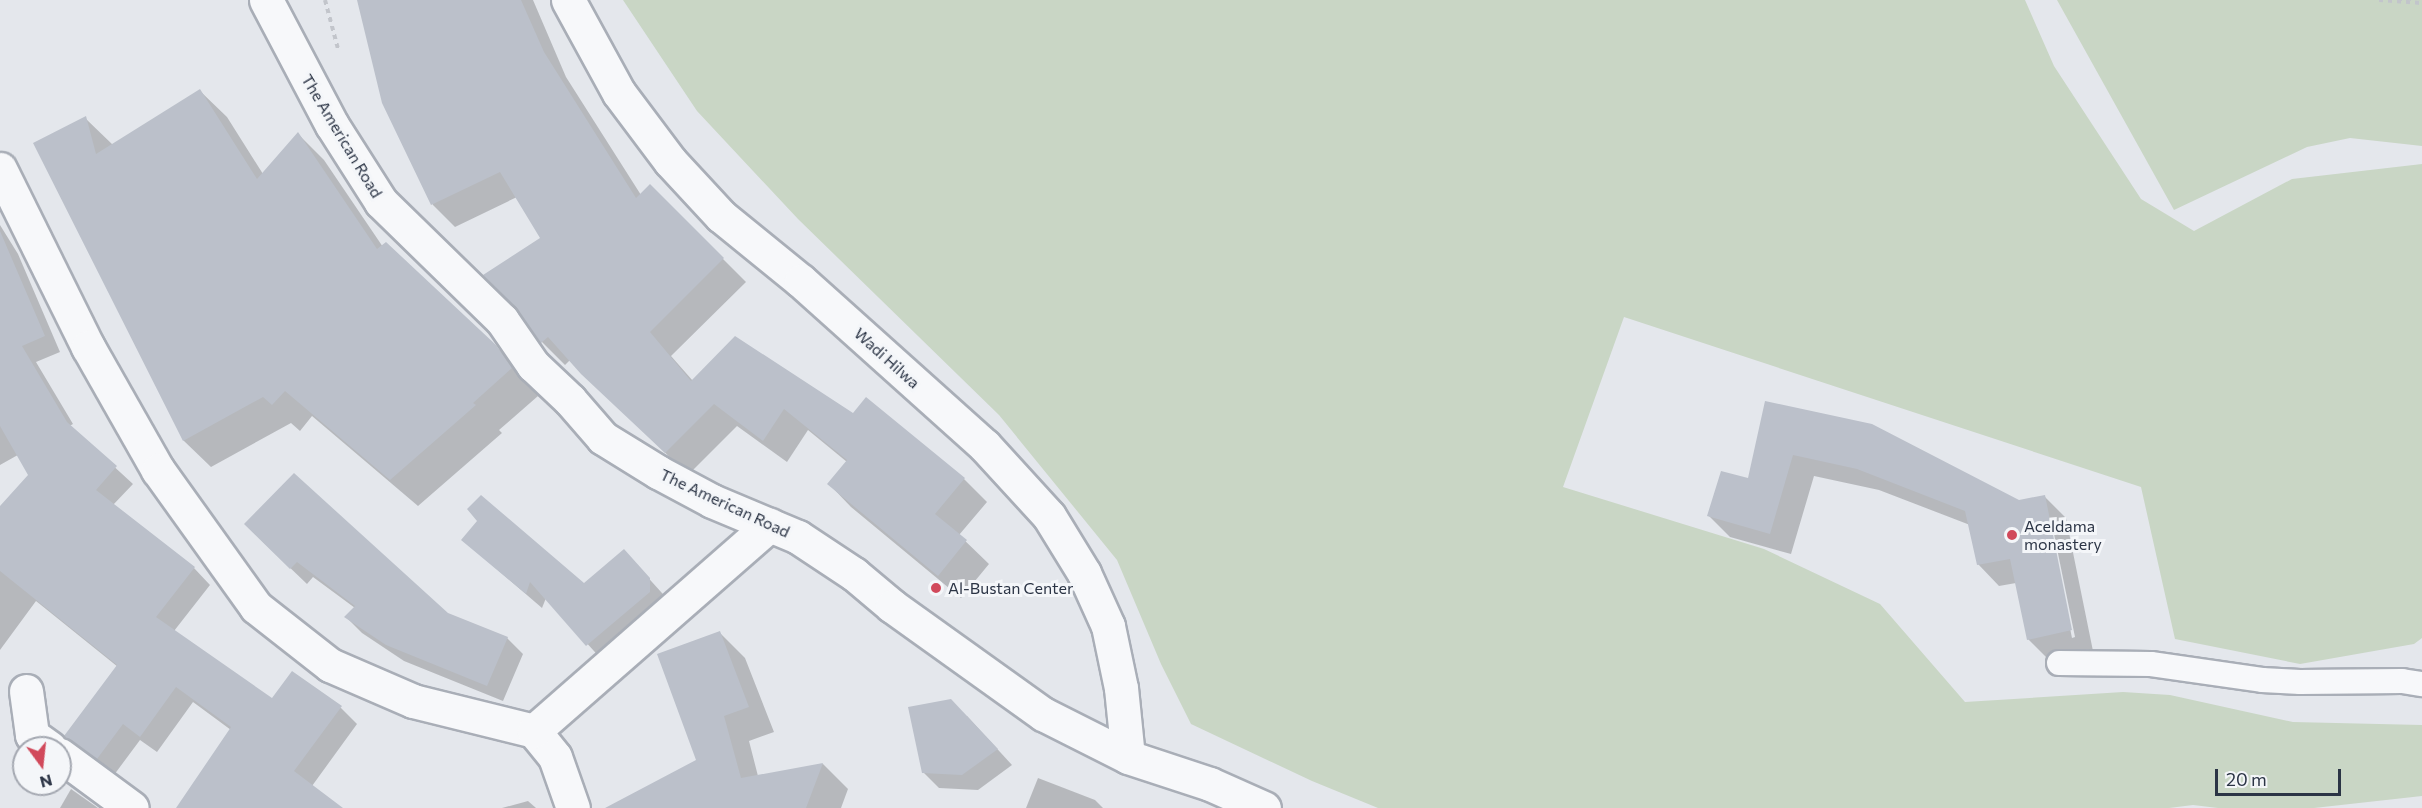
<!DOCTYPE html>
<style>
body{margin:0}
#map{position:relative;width:2422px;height:808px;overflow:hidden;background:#e4e7ec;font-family:Commissioner,sans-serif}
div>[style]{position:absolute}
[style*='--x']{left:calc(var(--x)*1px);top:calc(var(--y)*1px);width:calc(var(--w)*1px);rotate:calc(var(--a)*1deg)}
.green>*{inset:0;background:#c9d6c5}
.shadow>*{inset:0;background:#0003}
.building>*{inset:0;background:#bbc0ca}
.path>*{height:4px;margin-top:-2px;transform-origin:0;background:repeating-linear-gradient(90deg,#c2c5cb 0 4.5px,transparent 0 9px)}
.roads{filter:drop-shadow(2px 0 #a9aeb7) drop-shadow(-2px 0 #a9aeb7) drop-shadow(0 2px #a9aeb7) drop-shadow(0 -2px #a9aeb7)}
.service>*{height:24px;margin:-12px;padding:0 12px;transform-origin:12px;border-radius:12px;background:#f7f8fa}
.minor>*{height:33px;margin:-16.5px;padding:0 16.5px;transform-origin:16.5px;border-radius:16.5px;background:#f7f8fa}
.tertiary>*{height:33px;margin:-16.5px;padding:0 16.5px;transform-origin:16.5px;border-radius:16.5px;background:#f7f8fa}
.dots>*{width:16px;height:16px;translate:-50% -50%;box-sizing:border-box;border:3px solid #f4f6f9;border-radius:50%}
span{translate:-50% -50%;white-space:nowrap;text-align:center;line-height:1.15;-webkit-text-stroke:6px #f4f6f9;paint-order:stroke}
.street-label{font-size:16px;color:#2b3445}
.poi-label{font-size:16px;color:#2b3445}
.left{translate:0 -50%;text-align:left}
.north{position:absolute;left:12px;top:736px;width:60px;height:60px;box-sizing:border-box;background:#f4f6f9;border:2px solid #a4a8b1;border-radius:50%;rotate:165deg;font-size:16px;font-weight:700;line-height:24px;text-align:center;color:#2b3445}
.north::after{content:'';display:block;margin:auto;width:21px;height:27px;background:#d1495b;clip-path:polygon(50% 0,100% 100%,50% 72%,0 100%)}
.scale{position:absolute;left:2215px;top:769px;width:126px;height:27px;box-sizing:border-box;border:3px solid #2b3445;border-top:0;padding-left:8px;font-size:18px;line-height:21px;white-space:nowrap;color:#2b3445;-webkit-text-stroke:4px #f4f6f9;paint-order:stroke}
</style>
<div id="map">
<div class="green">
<i style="clip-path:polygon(623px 0,2025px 0,2054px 66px,2141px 199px,2194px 231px,2292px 179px,2422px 164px,2422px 638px,2414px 644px,2300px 664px,2175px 639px,2141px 487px,1624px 317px,1563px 487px,1764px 549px,1880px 604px,1965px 702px,2123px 692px,2170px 695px,2293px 722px,2422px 725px,2422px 796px,2314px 808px,2218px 808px,2193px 805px,2169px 808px,1378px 808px,1312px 781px,1191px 724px,1161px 664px,1117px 560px,999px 415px,798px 219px,697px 111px)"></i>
<i style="clip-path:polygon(2057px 0,2422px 0,2422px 146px,2350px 138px,2307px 147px,2174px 210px)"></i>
</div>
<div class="shadow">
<i style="clip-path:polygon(359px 0,533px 0,566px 77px,641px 195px,650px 186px,746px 282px,671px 356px,693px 381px,853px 415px,964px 479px,987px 502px,959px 535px,989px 564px,961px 598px,851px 507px,829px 484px,847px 462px,808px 430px,787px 462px,737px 426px,688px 475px,570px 360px,565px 365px,542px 342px,518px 308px,542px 238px,517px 197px,455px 227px,433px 205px,383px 102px)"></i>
<i style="clip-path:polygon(200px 91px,227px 117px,263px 174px,298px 134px,324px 160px,383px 247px,495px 346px,523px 373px,538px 396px,499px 430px,502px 433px,418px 506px,312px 416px,300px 431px,291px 423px,211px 467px,184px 441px,35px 144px,85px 118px,113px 145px)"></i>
<i style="clip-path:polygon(0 225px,18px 254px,60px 352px,36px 362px,73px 424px,0 465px)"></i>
<i style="clip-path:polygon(evenodd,1766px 403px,2019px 502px,2045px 497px,2066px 518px,2093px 651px,2049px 660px,2028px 639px,2016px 583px,1999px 586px,1978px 564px,1970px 525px,1879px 490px,1814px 476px,1791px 554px,1730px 537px,1709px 516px,1749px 480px,1766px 403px,2048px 519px,2051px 519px,2075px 637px,2072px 638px,2048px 519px)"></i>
<i style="clip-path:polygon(72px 428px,133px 484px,113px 505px,194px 568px,210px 585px,174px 631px,272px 700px,341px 708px,357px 724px,312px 786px,339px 808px,178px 808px,231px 730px,193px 702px,157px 752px,140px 740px,114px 775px,82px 752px,66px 736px,118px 667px,36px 601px,0 650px,0 516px)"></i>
<i style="clip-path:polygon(479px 521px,584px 585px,624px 551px,671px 603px,603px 661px,546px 598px,542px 608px,463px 540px)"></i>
<i style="clip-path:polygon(261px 540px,507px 638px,523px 654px,503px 701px,404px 661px,362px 633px,346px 617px,355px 608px,313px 577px,307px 584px)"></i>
<i style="clip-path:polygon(720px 633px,745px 658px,774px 732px,749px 741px,758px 776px,823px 764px,848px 789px,841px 808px,622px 808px,698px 761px)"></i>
<i style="clip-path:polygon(967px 716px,1012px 765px,978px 790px,939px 788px,923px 772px)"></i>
<i style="clip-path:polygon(1038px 778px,1095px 800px,1103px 808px,1026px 808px)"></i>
<i style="clip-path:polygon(71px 789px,98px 808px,60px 808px)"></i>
<i style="clip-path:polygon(528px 801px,536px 808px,502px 808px)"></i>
</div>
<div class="building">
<i style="clip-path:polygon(357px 0,521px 0,544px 52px,636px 198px,650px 184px,724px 258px,650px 332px,691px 381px,735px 336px,853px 413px,866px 397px,965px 478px,935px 514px,967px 540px,938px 576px,827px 484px,847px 460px,784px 409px,763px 441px,714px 404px,665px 453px,581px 374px,548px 337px,541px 343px,515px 307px,483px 275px,540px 238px,500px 172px,431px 205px,382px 103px)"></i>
<i style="clip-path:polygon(200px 89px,257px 179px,298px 132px,377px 249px,386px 242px,496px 345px,512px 368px,473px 403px,476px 405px,390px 480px,285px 391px,272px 405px,263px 397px,183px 441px,33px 143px,86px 116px,96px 154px)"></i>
<i style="clip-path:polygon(0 231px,45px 336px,22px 346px,67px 422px,117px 466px,96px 490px,195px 567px,156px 617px,272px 698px,292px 671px,342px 706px,294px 771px,343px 808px,176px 808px,231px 727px,176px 687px,140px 737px,123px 724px,97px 759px,64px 736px,117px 665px,0 571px,0 506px,28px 475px,0 426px)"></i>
<i style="clip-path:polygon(1765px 401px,1872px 424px,2019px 500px,2045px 495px,2072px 630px,2027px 640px,2010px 559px,1977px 565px,1965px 511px,1857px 469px,1793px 455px,1770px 534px,1707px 516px,1721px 471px,1748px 478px)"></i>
<i style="clip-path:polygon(294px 473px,448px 613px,508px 637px,487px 686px,386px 645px,344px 617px,355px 606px,297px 562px,290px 569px,244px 524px)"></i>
<i style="clip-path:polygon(481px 495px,584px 583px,624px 549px,650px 578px,650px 592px,586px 646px,530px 582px,526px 594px,461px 540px,477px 521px,467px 509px)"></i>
<i style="clip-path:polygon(720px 631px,749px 707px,724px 716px,741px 778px,823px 763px,806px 808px,605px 808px,696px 760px,657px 654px)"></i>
<i style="clip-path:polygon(951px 699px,998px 749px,962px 775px,922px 773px,908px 707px)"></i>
</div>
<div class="path">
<i style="--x:325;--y:0;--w:51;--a:75.1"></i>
<i style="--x:2379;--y:0;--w:43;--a:4"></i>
</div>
<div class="roads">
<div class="service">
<i style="--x:2059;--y:663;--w:92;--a:0.6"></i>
<i style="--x:2151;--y:664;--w:112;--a:8.2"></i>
<i style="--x:2262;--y:680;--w:38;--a:3"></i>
<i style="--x:2300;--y:682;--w:102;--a:-0.6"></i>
<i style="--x:2402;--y:681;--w:20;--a:9"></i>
</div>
<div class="minor">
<i style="--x:0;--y:169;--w:199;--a:63.7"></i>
<i style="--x:88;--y:347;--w:142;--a:60.4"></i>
<i style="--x:158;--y:470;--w:168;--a:54.4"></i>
<i style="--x:256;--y:607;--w:94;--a:38.1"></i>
<i style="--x:330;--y:665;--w:90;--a:23.4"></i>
<i style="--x:413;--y:701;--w:125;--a:13.9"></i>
<i style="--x:534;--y:731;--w:33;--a:51"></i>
<i style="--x:555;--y:757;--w:54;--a:70.6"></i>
<i style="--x:26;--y:691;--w:44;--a:82.2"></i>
<i style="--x:32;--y:735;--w:22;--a:36"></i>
<i style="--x:534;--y:731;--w:313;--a:-41.2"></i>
<i style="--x:60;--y:755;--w:89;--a:36.4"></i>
</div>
<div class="tertiary">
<i style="--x:266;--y:0;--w:141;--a:62.2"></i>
<i style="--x:332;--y:125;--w:91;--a:57.5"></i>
<i style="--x:381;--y:202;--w:169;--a:44.3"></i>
<i style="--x:502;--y:320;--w:55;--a:55.4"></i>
<i style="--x:533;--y:365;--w:51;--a:43.4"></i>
<i style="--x:570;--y:400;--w:50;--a:49"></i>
<i style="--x:603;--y:438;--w:65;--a:31.7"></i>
<i style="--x:658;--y:472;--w:61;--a:28.2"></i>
<i style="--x:712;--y:501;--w:93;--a:22.7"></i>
<i style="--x:798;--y:537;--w:67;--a:33.5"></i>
<i style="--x:854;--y:574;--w:50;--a:40.1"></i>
<i style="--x:892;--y:606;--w:186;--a:35.6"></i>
<i style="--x:1043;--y:714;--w:95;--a:26.8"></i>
<i style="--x:1128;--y:757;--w:86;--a:18.2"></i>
<i style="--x:1210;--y:784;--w:59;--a:24"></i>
<i style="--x:568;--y:0;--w:106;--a:61.3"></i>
<i style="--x:619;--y:93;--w:85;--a:53.1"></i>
<i style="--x:670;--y:161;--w:75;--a:47.2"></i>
<i style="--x:721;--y:216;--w:103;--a:39.1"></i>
<i style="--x:801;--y:281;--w:246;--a:41.9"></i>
<i style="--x:984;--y:445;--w:96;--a:47.5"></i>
<i style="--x:1049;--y:516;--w:67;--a:58.4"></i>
<i style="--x:1084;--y:573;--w:58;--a:65.6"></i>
<i style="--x:1108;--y:626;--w:63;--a:78.2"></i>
<i style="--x:1121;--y:688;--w:69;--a:84.2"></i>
</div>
</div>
<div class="dots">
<i style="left:2012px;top:535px;background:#d1495b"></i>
<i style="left:936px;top:588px;background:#d1495b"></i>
</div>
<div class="street-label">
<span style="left:342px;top:136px;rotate:59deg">The American Road</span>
<span style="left:887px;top:358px;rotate:42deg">Wadi Hilwa</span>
<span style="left:725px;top:503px;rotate:25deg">The American Road</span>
</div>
<div class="poi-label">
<span class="left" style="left:2024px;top:535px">Aceldama<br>monastery</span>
<span class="left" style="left:948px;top:588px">Al-Bustan Center</span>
</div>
<div class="north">N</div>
<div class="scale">20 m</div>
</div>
